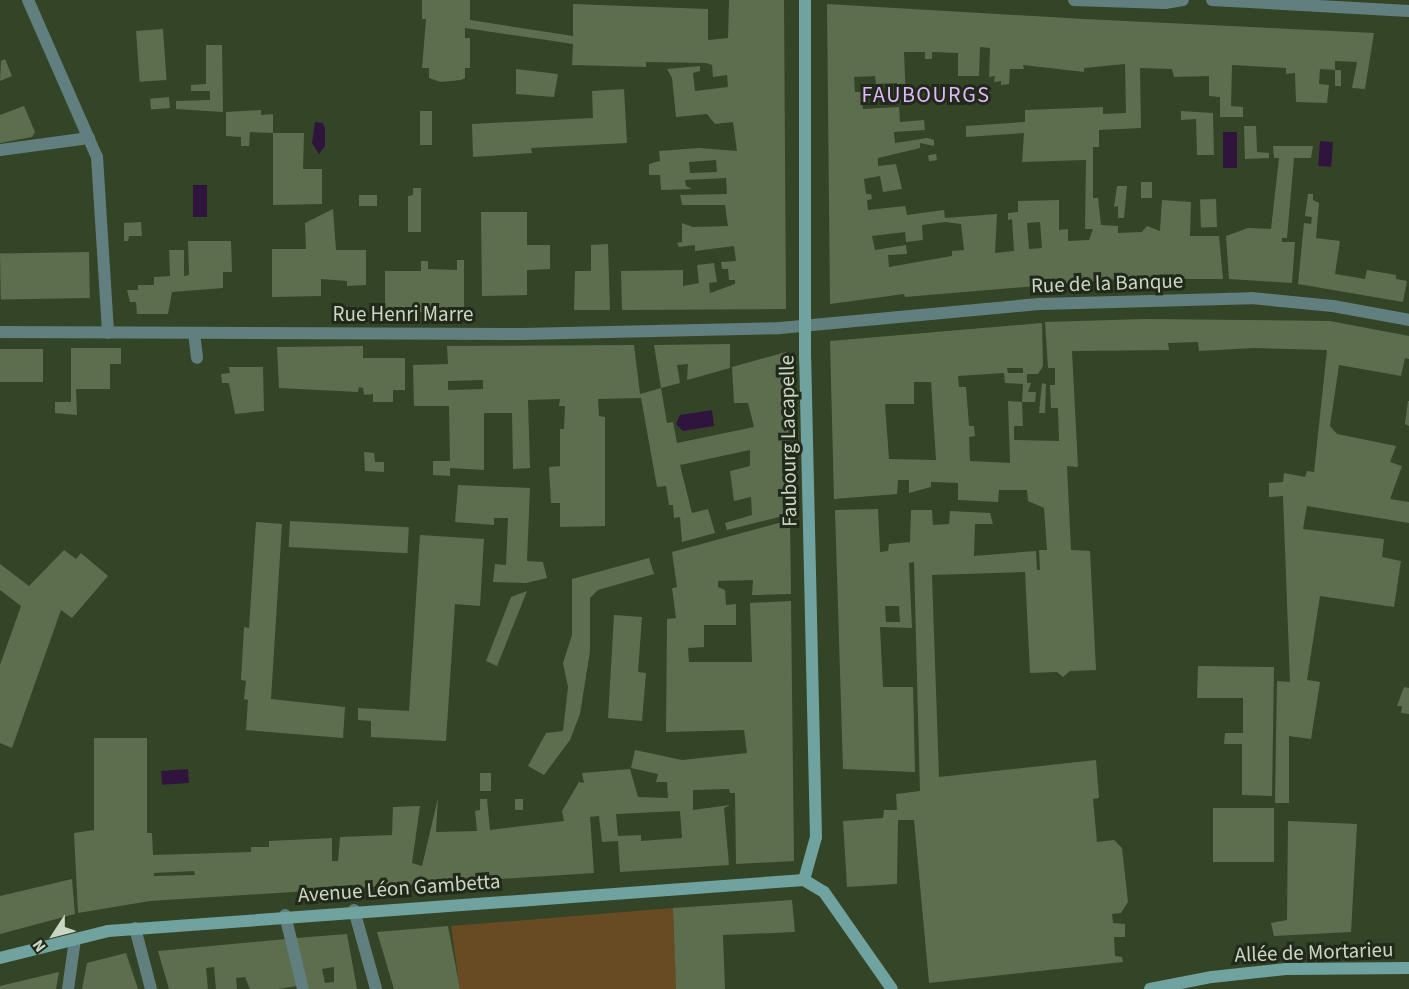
<!DOCTYPE html>
<meta charset="utf-8">
<style>
body{margin:0}
#map{position:relative;width:1409px;height:989px;overflow:hidden;background:#344527;font-family:"Source Sans 3",sans-serif}
div>[style]{position:absolute}
[style*='--x']{left:calc(var(--x)*1px);top:calc(var(--y)*1px);width:calc(var(--w)*1px);rotate:calc(var(--a)*1deg)}
.green>*{inset:0;background:#694b23}
.water>*{inset:0;background:#2f143e;transform-origin:0 0}
.building>*{inset:0;background:#5c6e4e;transform-origin:0 0}
.lane>*{height:12px;margin:-6px;padding:0 6px;transform-origin:6px;border-radius:6px;background:#607f7e}
.street>*{height:12px;margin:-6px;padding:0 6px;transform-origin:6px;border-radius:6px;background:#607f7e}
.secondary>*{height:12px;margin:-6px;padding:0 6px;transform-origin:6px;border-radius:6px;background:#70a3a0}
span{translate:-50% -50%;white-space:nowrap;text-align:center;line-height:1.15;-webkit-text-stroke:6px #21291b;paint-order:stroke}
.street-label{font-size:21px;color:#cbd5c3}
.neighbourhood-label{font-size:22px;color:#e1b8fb;letter-spacing:1.5px}
.north{position:absolute;left:24px;top:905px;width:60px;height:60px;-webkit-text-stroke:4px #21291b;paint-order:stroke;rotate:234deg;font-size:16px;font-weight:700;line-height:24px;text-align:center;color:#cbd5c3}
.north::after{content:'';display:block;margin:auto;width:21px;height:27px;background:#cbd5c3;clip-path:polygon(50% 0,100% 100%,50% 72%,0 100%)}
</style>
<div id="map">
<div class="green">
<i style="clip-path:polygon(673px 908px,676px 989px,460px 989px,451px 926px)"></i>
</div>
<div class="water">
<i style="clip-path:polygon(315px 122px,323px 123px,325px 129px,325px 146px,319px 154px,312px 143px)"></i>
<i style="left:1223px;top:132px;width:14px;height:36px"></i>
<i style="left:1320px;top:141px;width:13px;height:25px;rotate:4deg"></i>
<i style="left:193px;top:185px;width:14px;height:32px"></i>
<i style="clip-path:polygon(712px 410px,714px 426px,683px 431px,676px 424px,680px 415px)"></i>
<i style="left:188px;top:769px;width:14px;height:27px;rotate:86deg"></i>
</div>
<div class="building">
<i style="clip-path:polygon(evenodd,422px 0,470px 0,470px 20px,573px 36px,573px 4px,708px 9px,708px 40px,728px 38px,729px 0,784px 0,786px 309px,622px 310px,621px 271px,683px 270px,683px 286px,699px 283px,697px 265px,714px 263px,717px 282px,709px 283px,710px 293px,735px 284px,735px 280px,729px 280px,728px 269px,722px 269px,721px 262px,736px 261px,734px 246px,695px 251px,695px 245px,679px 247px,677px 243px,682px 242px,682px 223px,693px 227px,728px 226px,725px 205px,682px 205px,680px 195px,727px 194px,726px 178px,685px 180px,686px 186px,692px 189px,661px 190px,660px 175px,649px 175px,649px 164px,660px 161px,659px 151px,699px 148px,737px 151px,733px 122px,715px 124px,707px 114px,676px 117px,672px 78px,667px 69px,700px 66px,700px 71px,693px 73px,695px 91px,728px 87px,727px 75px,713px 77px,712px 65px,706px 63px,646px 62px,646px 67px,572px 65px,573px 44px,465px 28px,465px 38px,470px 38px,470px 68px,465px 68px,465px 78px,461px 80px,441px 82px,429px 78px,429px 68px,422px 68px,426px 19px,422px 19px,422px 0,716px 160px,717px 172px,690px 173px,689px 162px,716px 160px)"></i>
<i style="clip-path:polygon(evenodd,827px 4px,1084px 19px,1374px 33px,1365px 89px,1352px 88px,1357px 62px,1335px 61px,1335px 70px,1320px 69px,1319px 84px,1329px 85px,1327px 103px,1296px 102px,1295px 73px,1286px 74px,1286px 68px,1232px 65px,1231px 106px,1243px 107px,1243px 117px,1220px 117px,1220px 97px,1209px 96px,1209px 76px,1174px 77px,1172px 69px,1140px 68px,1141px 128px,1099px 130px,1099px 147px,1093px 147px,1093px 198px,1098px 198px,1101px 225px,1118px 226px,1118px 233px,1142px 232px,1147px 226px,1160px 231px,1162px 200px,1191px 202px,1190px 236px,1219px 236px,1223px 279px,1119px 279px,905px 297px,904px 294px,830px 304px,827px 4px,980px 47px,990px 48px,989px 77px,995px 76px,994px 82px,1001px 81px,1001px 85px,1009px 84px,1010px 69px,1024px 69px,1023px 65px,1084px 72px,1084px 68px,1125px 64px,1126px 113px,1103px 114px,1103px 107px,1025px 110px,1025px 122px,966px 126px,966px 137px,1024px 133px,1022px 162px,1086px 160px,1085px 229px,1093px 229px,1089px 240px,1068px 241px,1068px 229px,1059px 230px,1059px 200px,1018px 201px,1018px 212px,1008px 213px,1008px 220px,1012px 219px,1014px 251px,995px 253px,997px 214px,945px 218px,944px 210px,907px 215px,905px 206px,868px 210px,867px 200px,872px 199px,871px 194px,866px 194px,864px 179px,880px 176px,883px 192px,902px 189px,896px 164px,878px 166px,878px 158px,920px 148px,920px 143px,934px 146px,934px 140px,927px 138px,895px 143px,894px 132px,925px 130px,924px 120px,900px 122px,899px 107px,863px 109px,861px 92px,855px 92px,854px 77px,875px 76px,876px 84px,897px 83px,899px 102px,906px 101px,904px 52px,925px 52px,925px 59px,932px 59px,932px 52px,958px 53px,958px 76px,979px 76px,980px 47px,827px 4px,945px 222px,961px 224px,964px 250px,952px 251px,952px 256px,889px 267px,888px 255px,907px 254px,906px 245px,875px 250px,872px 236px,905px 232px,906px 242px,923px 240px,922px 225px,945px 222px,827px 4px,1040px 222px,1042px 248px,1029px 249px,1027px 223px,1040px 222px)"></i>
<i style="left:163px;top:29px;width:51px;height:27px;rotate:86deg"></i>
<i style="clip-path:polygon(206px 45px,222px 45px,223px 112px,176px 109px,176px 101px,210px 100px,210px 91px,191px 91px,191px 85px,206px 84px)"></i>
<i style="clip-path:polygon(5px 59px,12px 76px,0 81px,1px 61px)"></i>
<i style="clip-path:polygon(516px 69px,558px 74px,554px 97px,516px 94px)"></i>
<i style="left:1335px;top:70px;width:6px;height:16px"></i>
<i style="clip-path:polygon(624px 89px,627px 143px,531px 148px,532px 153px,473px 157px,472px 124px,593px 118px,592px 91px)"></i>
<i style="left:169px;top:97px;width:11px;height:19px;rotate:85deg"></i>
<i style="clip-path:polygon(24px 106px,35px 132px,32px 137px,0 143px,0 115px)"></i>
<i style="clip-path:polygon(261px 110px,261px 115px,273px 114px,273px 133px,250px 132px,249px 146px,241px 146px,241px 137px,226px 136px,226px 112px)"></i>
<i style="left:420px;top:111px;width:12px;height:34px"></i>
<i style="clip-path:polygon(1181px 111px,1213px 113px,1214px 155px,1197px 155px,1196px 119px,1181px 120px)"></i>
<i style="clip-path:polygon(1244px 126px,1256px 126px,1257px 152px,1269px 153px,1269px 158px,1245px 159px)"></i>
<i style="clip-path:polygon(273px 133px,304px 133px,303px 169px,322px 169px,322px 204px,273px 205px)"></i>
<i style="clip-path:polygon(1273px 146px,1313px 146px,1311px 158px,1294px 158px,1287px 238px,1282px 238px,1282px 242px,1295px 242px,1292px 283px,1229px 279px,1226px 236px,1248px 228px,1271px 229px,1279px 158px,1274px 158px)"></i>
<i style="left:936px;top:154px;width:6px;height:8px;rotate:81deg"></i>
<i style="left:1141px;top:182px;width:11px;height:16px"></i>
<i style="clip-path:polygon(1117px 186px,1127px 186px,1124px 218px,1118px 218px,1118px 206px,1114px 207px)"></i>
<i style="clip-path:polygon(413px 188px,421px 188px,421px 232px,408px 232px,408px 196px,413px 195px)"></i>
<i style="clip-path:polygon(1308px 194px,1313px 194px,1313px 200px,1319px 203px,1316px 238px,1340px 241px,1335px 274px,1365px 279px,1367px 270px,1396px 275px,1396px 279px,1407px 281px,1403px 302px,1298px 284px,1304px 223px,1311px 224px,1312px 217px,1305px 216px)"></i>
<i style="left:359px;top:195px;width:18px;height:11px"></i>
<i style="left:1216px;top:199px;width:28px;height:16px;rotate:88deg"></i>
<i style="clip-path:polygon(333px 209px,336px 250px,366px 250px,366px 285px,347px 286px,347px 281px,321px 279px,321px 296px,272px 297px,272px 249px,306px 249px,305px 223px)"></i>
<i style="clip-path:polygon(481px 212px,527px 212px,527px 245px,550px 245px,550px 269px,527px 270px,527px 295px,482px 296px)"></i>
<i style="clip-path:polygon(141px 222px,142px 236px,129px 236px,128px 241px,124px 241px,124px 223px)"></i>
<i style="clip-path:polygon(188px 241px,231px 241px,232px 272px,223px 272px,223px 288px,172px 292px,168px 314px,137px 314px,136px 302px,130px 302px,127px 290px,138px 290px,138px 285px,154px 285px,154px 277px,170px 276px,169px 250px,184px 250px,184px 276px,189px 275px)"></i>
<i style="clip-path:polygon(608px 244px,610px 310px,574px 310px,575px 271px,591px 271px,591px 245px)"></i>
<i style="left:89px;top:252px;width:46px;height:89px;rotate:89deg"></i>
<i style="clip-path:polygon(457px 260px,464px 260px,464px 312px,385px 312px,385px 271px,421px 271px,421px 261px,428px 261px,428px 269px,457px 270px)"></i>
<i style="clip-path:polygon(evenodd,1145px 319px,1330px 321px,1409px 336px,1409px 359px,1405px 358px,1401px 376px,1339px 365px,1330px 426px,1337px 434px,1396px 446px,1390px 462px,1402px 466px,1390px 499px,1409px 502px,1409px 523px,1307px 506px,1303px 529px,1384px 539px,1382px 557px,1401px 561px,1394px 607px,1320px 596px,1307px 680px,1320px 682px,1311px 739px,1289px 736px,1289px 803px,1275px 803px,1277px 681px,1290px 682px,1283px 496px,1269px 497px,1269px 483px,1283px 482px,1284px 473px,1305px 477px,1307px 471px,1314px 472px,1327px 350px,1254px 348px,1199px 351px,1198px 342px,1168px 343px,1169px 350px,1072px 351px,1078px 467px,1067px 466px,1071px 550px,1090px 551px,1096px 670px,1070px 671px,1063px 677px,1057px 672px,1030px 673px,1025px 572px,932px 575px,939px 777px,1096px 760px,1099px 798px,1093px 799px,1097px 842px,1114px 840px,1122px 848px,1128px 902px,1121px 913px,1112px 914px,1113px 923px,1125px 924px,1125px 937px,1114px 937px,1115px 956px,1122px 957px,1123px 962px,929px 983px,914px 820px,898px 820px,897px 884px,847px 887px,843px 821px,883px 818px,884px 810px,897px 810px,896px 794px,920px 791px,914px 562px,909px 563px,912px 628px,880px 627px,883px 687px,913px 687px,915px 772px,843px 769px,835px 510px,878px 509px,880px 552px,888px 551px,889px 544px,910px 542px,911px 510px,932px 510px,933px 525px,949px 524px,950px 511px,990px 513px,993px 524px,975px 524px,974px 556px,1036px 551px,1037px 570px,1040px 570px,1039px 550px,1047px 550px,1044px 508px,1028px 501px,1027px 490px,999px 490px,998px 502px,958px 500px,958px 483px,931px 482px,931px 487px,909px 493px,909px 480px,898px 480px,897px 494px,834px 499px,830px 341px,1042px 323px,1043px 366px,1038px 374px,1027px 374px,1027px 383px,1031px 383px,1028px 392px,1036px 392px,1035px 402px,1022px 402px,1023px 384px,1005px 383px,1004px 373px,958px 376px,959px 387px,966px 387px,969px 426px,974px 426px,975px 436px,969px 437px,970px 461px,1010px 463px,1008px 401px,1022px 402px,1023px 426px,1014px 426px,1014px 440px,1059px 441px,1058px 408px,1051px 408px,1050px 385px,1055px 385px,1055px 368px,1048px 368px,1045px 322px,1145px 319px,1007px 368px,1023px 368px,1023px 373px,1008px 373px,1007px 368px,1145px 319px,914px 382px,931px 382px,936px 460px,889px 459px,885px 404px,914px 404px,914px 382px,1145px 319px,885px 606px,899px 606px,900px 622px,886px 622px,885px 606px)"></i>
<i style="clip-path:polygon(evenodd,730px 344px,730px 368px,687px 380px,688px 364px,677px 365px,680px 383px,661px 388px,667px 423px,673px 422px,677px 443px,754px 427px,748px 403px,734px 403px,732px 367px,786px 352px,791px 514px,727px 530px,725px 523px,752px 515px,751px 497px,734px 501px,730px 471px,750px 466px,750px 450px,680px 465px,692px 513px,708px 509px,715px 533px,682px 542px,680px 517px,674px 518px,673px 505px,669px 505px,666px 486px,657px 487px,641px 398px,598px 399px,599px 416px,605px 417px,605px 526px,560px 527px,560px 503px,551px 503px,549px 467px,560px 466px,560px 429px,564px 429px,565px 406px,559px 406px,560px 399px,528px 400px,530px 468px,513px 469px,512px 413px,484px 413px,484px 470px,450px 468px,450px 476px,433px 475px,433px 461px,450px 461px,449px 406px,414px 406px,413px 365px,448px 364px,447px 346px,634px 345px,640px 394px,661px 388px,654px 345px,730px 344px,483px 380px,483px 389px,448px 390px,448px 381px,483px 380px)"></i>
<i style="clip-path:polygon(363px 346px,363px 358px,405px 358px,405px 390px,393px 390px,393px 402px,373px 402px,373px 394px,364px 395px,363px 388px,359px 387px,358px 392px,279px 388px,277px 347px)"></i>
<i style="clip-path:polygon(71px 348px,121px 348px,121px 364px,110px 364px,110px 389px,76px 389px,77px 415px,55px 413px,55px 402px,71px 402px)"></i>
<i style="left:0;top:349px;width:43px;height:33px"></i>
<i style="clip-path:polygon(229px 367px,263px 367px,264px 411px,235px 414px,229px 383px,222px 383px,221px 374px,230px 373px)"></i>
<i style="clip-path:polygon(1042px 383px,1046px 384px,1045px 413px,1039px 413px)"></i>
<i style="clip-path:polygon(1408px 401px,1409px 401px,1409px 426px,1405px 424px)"></i>
<i style="clip-path:polygon(364px 452px,374px 453px,375px 462px,384px 462px,384px 472px,365px 471px)"></i>
<i style="clip-path:polygon(458px 485px,530px 488px,527px 561px,543px 562px,547px 578px,526px 583px,493px 582px,495px 564px,506px 565px,508px 518px,494px 518px,494px 525px,455px 522px)"></i>
<i style="clip-path:polygon(evenodd,790px 520px,791px 594px,752px 595px,753px 580px,718px 581px,718px 587px,725px 590px,726px 605px,736px 604px,736px 625px,704px 625px,704px 647px,688px 648px,689px 662px,752px 662px,750px 603px,791px 601px,794px 861px,736px 864px,735px 793px,730px 793px,729px 789px,693px 790px,693px 810px,730px 805px,724px 808px,729px 865px,620px 872px,618px 841px,602px 842px,599px 816px,590px 817px,594px 873px,150px 901px,78px 913px,74px 833px,94px 830px,94px 738px,147px 738px,147px 833px,152px 833px,153px 855px,251px 852px,251px 847px,269px 847px,269px 841px,332px 838px,332px 861px,338px 861px,340px 837px,392px 835px,393px 807px,420px 806px,412px 863px,422px 866px,438px 798px,436px 832px,477px 831px,475px 811px,480px 810px,480px 799px,487px 799px,490px 830px,564px 821px,562px 811px,579px 782px,584px 783px,582px 773px,630px 769px,638px 797px,668px 798px,667px 782px,656px 782px,658px 774px,631px 768px,635px 750px,682px 760px,747px 753px,744px 730px,666px 732px,667px 619px,676px 618px,672px 588px,677px 587px,672px 552px,790px 520px,680px 811px,682px 838px,641px 841px,641px 835px,618px 836px,616px 814px,680px 811px,790px 520px,194px 871px,195px 875px,154px 876px,154px 873px,194px 871px)"></i>
<i style="left:290px;top:521px;width:119px;height:26px;rotate:3deg"></i>
<i style="clip-path:polygon(256px 522px,282px 524px,271px 699px,345px 707px,343px 738px,246px 730px,248px 700px,244px 699px,246px 681px,241px 680px,244px 627px,249px 628px)"></i>
<i style="clip-path:polygon(420px 535px,484px 539px,480px 606px,455px 604px,446px 741px,371px 737px,371px 721px,358px 720px,358px 708px,409px 711px)"></i>
<i style="clip-path:polygon(64px 550px,76px 559px,81px 553px,108px 576px,72px 618px,61px 610px,12px 748px,0 743px,0 665px,21px 606px,0 590px,0 564px,29px 586px)"></i>
<i style="clip-path:polygon(649px 558px,654px 574px,598px 590px,590px 598px,590px 651px,580px 714px,570px 740px,544px 775px,528px 766px,546px 733px,563px 731px,568px 687px,563px 663px,572px 635px,572px 579px)"></i>
<i style="clip-path:polygon(527px 591px,497px 666px,486px 661px,511px 597px)"></i>
<i style="clip-path:polygon(614px 615px,642px 617px,638px 672px,646px 673px,642px 721px,608px 718px)"></i>
<i style="clip-path:polygon(1198px 666px,1274px 667px,1272px 796px,1242px 795px,1242px 744px,1224px 744px,1225px 733px,1243px 733px,1243px 698px,1197px 698px)"></i>
<i style="clip-path:polygon(1404px 687px,1409px 688px,1409px 714px,1401px 713px,1402px 706px,1397px 706px)"></i>
<i style="left:480px;top:773px;width:11px;height:18px"></i>
<i style="left:515px;top:799px;width:8px;height:11px"></i>
<i style="left:1213px;top:808px;width:61px;height:54px"></i>
<i style="clip-path:polygon(1288px 821px,1357px 824px,1351px 932px,1274px 936px,1271px 923px,1287px 920px)"></i>
<i style="clip-path:polygon(72px 879px,75px 914px,0 934px,0 896px)"></i>
<i style="clip-path:polygon(792px 900px,795px 932px,723px 935px,725px 989px,676px 989px,673px 908px)"></i>
<i style="clip-path:polygon(448px 926px,460px 989px,394px 989px,377px 932px)"></i>
<i style="clip-path:polygon(evenodd,347px 934px,357px 989px,309px 989px,296px 938px,347px 934px,334px 967px,334px 982px,325px 983px,322px 969px,334px 967px)"></i>
<i style="clip-path:polygon(286px 939px,297px 986px,278px 989px,250px 989px,245px 977px,236px 978px,237px 989px,216px 989px,214px 967px,206px 968px,208px 989px,169px 989px,158px 951px)"></i>
<i style="clip-path:polygon(126px 953px,138px 989px,82px 989px,87px 963px)"></i>
<i style="clip-path:polygon(59px 972px,56px 989px,0 989px,0 986px)"></i>
</div>
<div class="lane">
<i style="--x:194;--y:333;--w:25;--a:83"></i>
</div>
<div class="street">
<i style="--x:28;--y:0;--w:171;--a:66.3"></i>
<i style="--x:97;--y:157;--w:176;--a:86.4"></i>
<i style="--x:1074;--y:0;--w:91;--a:1.9"></i>
<i style="--x:1165;--y:3;--w:18;--a:-9"></i>
<i style="--x:1212;--y:0;--w:197;--a:3.2"></i>
<i style="--x:0;--y:150;--w:90;--a:-7.7"></i>
<i style="--x:0;--y:332;--w:522;--a:0.22"></i>
<i style="--x:522;--y:334;--w:258;--a:-1.3"></i>
<i style="--x:780;--y:328;--w:262;--a:-5.3"></i>
<i style="--x:1041;--y:304;--w:210;--a:-1.6"></i>
<i style="--x:1251;--y:298;--w:82;--a:5.6"></i>
<i style="--x:1333;--y:306;--w:77;--a:10.4"></i>
<i style="--x:354;--y:910;--w:82;--a:74.4"></i>
<i style="--x:285;--y:915;--w:76;--a:76.3"></i>
<i style="--x:135;--y:928;--w:63;--a:75.3"></i>
<i style="--x:68;--y:989;--w:50;--a:-82"></i>
</div>
<div class="secondary">
<i style="--x:804;--y:880;--w:45;--a:-74.4"></i>
<i style="--x:816;--y:837;--w:478;--a:-91.3"></i>
<i style="--x:805;--y:359;--w:359;--a:-90"></i>
<i style="--x:804;--y:880;--w:23;--a:31"></i>
<i style="--x:824;--y:892;--w:118;--a:55"></i>
<i style="--x:0;--y:958;--w:111;--a:-14"></i>
<i style="--x:108;--y:931;--w:698;--a:-4.19"></i>
<i style="--x:1150;--y:989;--w:63;--a:-11"></i>
<i style="--x:1212;--y:977;--w:74;--a:-6.2"></i>
<i style="--x:1286;--y:969;--w:123;--a:-0.5"></i>
</div>
<div class="street-label">
<span style="left:1107px;top:283px;rotate:-2deg">Rue de la Banque</span>
<span style="left:403px;top:314px">Rue Henri Marre</span>
<span style="left:788px;top:441px;rotate:-91deg">Faubourg Lacapelle</span>
<span style="left:399px;top:888px;rotate:-4deg">Avenue Léon Gambetta</span>
<span style="left:1314px;top:952px;rotate:-2deg">Allée de Mortarieu</span>
</div>
<div class="neighbourhood-label">
<span style="left:926px;top:96px">FAUBOURGS</span>
</div>
<div class="north">N</div>
</div>
